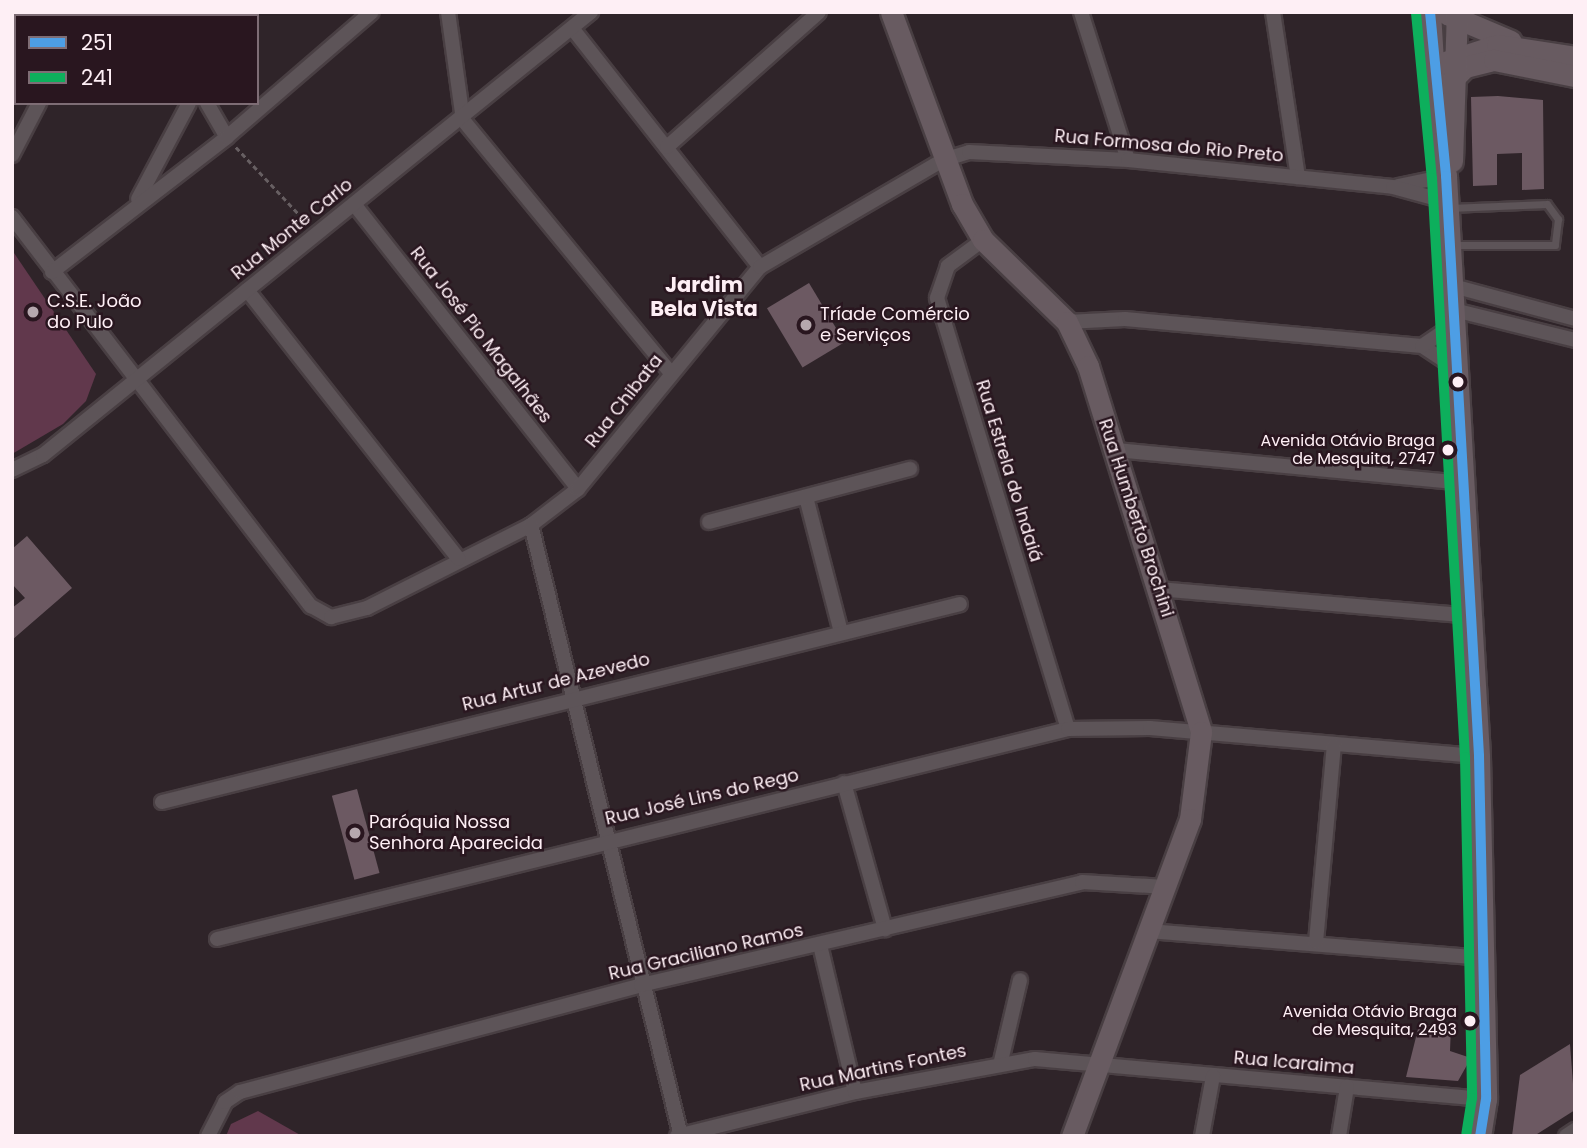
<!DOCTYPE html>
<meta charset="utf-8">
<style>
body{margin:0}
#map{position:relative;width:1587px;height:1148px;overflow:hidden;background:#2f2429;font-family:Poppins,sans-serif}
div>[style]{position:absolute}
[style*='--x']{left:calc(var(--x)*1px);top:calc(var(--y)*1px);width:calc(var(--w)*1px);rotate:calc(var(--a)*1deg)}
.green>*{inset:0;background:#61384c}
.building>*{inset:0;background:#6c5962;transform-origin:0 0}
.path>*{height:2.5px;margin-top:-1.25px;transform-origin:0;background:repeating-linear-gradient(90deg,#675f62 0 5px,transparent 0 8.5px)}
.roads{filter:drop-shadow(2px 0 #493f43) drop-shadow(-2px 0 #493f43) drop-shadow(0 2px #493f43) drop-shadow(0 -2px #493f43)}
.lane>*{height:7px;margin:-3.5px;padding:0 3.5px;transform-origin:3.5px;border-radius:3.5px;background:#5d5458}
.street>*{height:14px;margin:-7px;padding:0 7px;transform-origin:7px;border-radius:7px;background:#5d5458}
.secondary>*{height:21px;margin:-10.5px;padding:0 10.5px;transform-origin:10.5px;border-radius:10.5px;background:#685b61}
.bus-1>*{height:10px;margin:-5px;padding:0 5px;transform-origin:5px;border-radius:5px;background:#4d9ee5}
.bus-2>*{height:10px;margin:-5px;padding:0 5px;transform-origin:5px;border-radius:5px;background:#0daf5c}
.dots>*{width:19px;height:19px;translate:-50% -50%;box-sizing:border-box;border:4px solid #29161f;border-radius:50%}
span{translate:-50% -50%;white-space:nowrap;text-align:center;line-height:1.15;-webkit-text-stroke:5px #29161f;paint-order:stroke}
.bus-label{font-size:16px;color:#feeff5}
.right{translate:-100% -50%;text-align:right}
.street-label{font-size:18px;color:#feeff5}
.poi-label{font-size:18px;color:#feeff5}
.left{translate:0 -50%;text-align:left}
.quarter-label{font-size:21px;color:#feeff5;font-weight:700}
.frame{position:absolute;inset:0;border:14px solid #feeff5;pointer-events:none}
.legend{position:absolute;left:14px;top:14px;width:245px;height:91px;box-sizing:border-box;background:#29161f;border:2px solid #7e6d75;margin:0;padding:9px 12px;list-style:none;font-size:21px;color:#feeff5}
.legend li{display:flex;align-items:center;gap:14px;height:35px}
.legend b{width:35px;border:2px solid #7e6d75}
</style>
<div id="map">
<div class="green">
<i style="clip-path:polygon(12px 250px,96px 374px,86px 401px,63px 424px,12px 454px)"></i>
<i style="clip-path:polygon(258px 1111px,302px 1136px,226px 1136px,231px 1124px)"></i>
</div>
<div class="building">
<i style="clip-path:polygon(1498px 96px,1543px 100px,1544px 189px,1522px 190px,1522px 153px,1497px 154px,1497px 185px,1473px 186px,1471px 97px)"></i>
<i style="left:809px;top:283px;width:69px;height:49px;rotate:59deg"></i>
<i style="clip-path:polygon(27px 536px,72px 588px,12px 640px,12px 608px,25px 598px,12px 584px,12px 549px)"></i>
<i style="left:357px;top:789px;width:87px;height:26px;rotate:75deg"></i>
<i style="clip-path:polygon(1419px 1025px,1451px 1026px,1450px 1051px,1471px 1058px,1458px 1081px,1406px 1077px)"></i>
<i style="clip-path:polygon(1570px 1044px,1575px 1110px,1534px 1136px,1512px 1136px,1520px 1075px)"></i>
</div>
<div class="path">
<i style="--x:236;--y:147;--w:105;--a:46.9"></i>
</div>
<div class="roads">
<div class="lane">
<i style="--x:1449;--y:208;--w:98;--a:-2.3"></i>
<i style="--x:1547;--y:204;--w:19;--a:54"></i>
<i style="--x:1558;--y:219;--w:26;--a:97"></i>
<i style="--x:1555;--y:245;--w:104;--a:180"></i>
</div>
<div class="street">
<i style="--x:174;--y:12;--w:4;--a:76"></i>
<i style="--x:448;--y:12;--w:109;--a:82.1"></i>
<i style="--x:463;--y:120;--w:326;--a:50.6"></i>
<i style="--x:1081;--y:12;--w:155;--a:72.4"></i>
<i style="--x:1273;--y:12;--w:167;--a:81.4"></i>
<i style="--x:85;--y:16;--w:4;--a:-63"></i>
<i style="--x:237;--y:16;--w:4;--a:-63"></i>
<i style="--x:572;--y:28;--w:304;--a:51.8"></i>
<i style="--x:207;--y:103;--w:39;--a:60"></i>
<i style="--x:667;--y:147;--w:203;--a:-41.6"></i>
<i style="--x:12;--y:155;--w:59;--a:-62.6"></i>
<i style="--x:1398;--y:186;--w:49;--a:-11.8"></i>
<i style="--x:138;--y:199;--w:109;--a:-62"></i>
<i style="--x:354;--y:204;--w:362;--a:51.8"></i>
<i style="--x:12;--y:217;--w:491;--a:52.5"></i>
<i style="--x:311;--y:606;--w:23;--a:29"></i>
<i style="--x:331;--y:617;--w:37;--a:-14"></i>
<i style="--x:367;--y:608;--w:184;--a:-26.8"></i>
<i style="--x:531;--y:525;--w:59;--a:-37.5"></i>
<i style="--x:578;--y:489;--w:287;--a:-50.7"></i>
<i style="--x:760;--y:267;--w:212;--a:-30.3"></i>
<i style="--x:943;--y:160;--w:27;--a:-17"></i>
<i style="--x:969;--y:152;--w:159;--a:2.9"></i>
<i style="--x:1128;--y:160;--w:266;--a:5.8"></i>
<i style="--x:1393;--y:187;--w:57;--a:15.3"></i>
<i style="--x:983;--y:240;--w:44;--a:143.4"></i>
<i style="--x:948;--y:266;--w:34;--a:109"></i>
<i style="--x:937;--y:298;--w:450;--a:73.1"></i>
<i style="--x:52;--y:272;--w:221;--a:-37.6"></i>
<i style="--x:227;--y:137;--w:191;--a:-40.8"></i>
<i style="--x:1453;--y:286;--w:126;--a:15.1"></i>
<i style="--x:247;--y:290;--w:342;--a:51.8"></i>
<i style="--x:1454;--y:310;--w:125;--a:13.9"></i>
<i style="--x:1067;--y:322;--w:58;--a:-3"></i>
<i style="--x:1125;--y:319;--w:298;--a:5.2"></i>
<i style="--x:1422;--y:346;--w:42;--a:33.3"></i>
<i style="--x:1422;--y:346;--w:40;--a:-34"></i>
<i style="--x:1115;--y:450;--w:350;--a:5.4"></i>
<i style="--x:12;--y:470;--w:34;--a:-26"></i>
<i style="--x:43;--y:455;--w:705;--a:-38.95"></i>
<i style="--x:806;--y:497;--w:139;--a:75.5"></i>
<i style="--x:709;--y:522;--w:208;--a:-14.8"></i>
<i style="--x:531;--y:525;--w:629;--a:76.21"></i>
<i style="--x:1159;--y:589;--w:314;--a:4.9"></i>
<i style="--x:844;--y:783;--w:152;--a:74.3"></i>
<i style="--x:162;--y:802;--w:822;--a:-13.93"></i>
<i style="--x:1149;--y:931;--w:336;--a:4.6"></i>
<i style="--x:217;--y:939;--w:877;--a:-13.86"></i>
<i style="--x:1068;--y:729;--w:82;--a:-0.7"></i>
<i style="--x:1150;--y:728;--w:330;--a:4.9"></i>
<i style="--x:1316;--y:942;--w:197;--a:-84.8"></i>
<i style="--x:820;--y:945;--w:151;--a:76.6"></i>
<i style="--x:1001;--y:1061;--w:83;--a:-76.8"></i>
<i style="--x:208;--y:1136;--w:38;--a:-63"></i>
<i style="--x:225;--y:1102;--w:18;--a:-34"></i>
<i style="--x:240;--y:1092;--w:415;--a:-14.9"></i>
<i style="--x:641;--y:985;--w:453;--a:-13.1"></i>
<i style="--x:1082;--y:882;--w:84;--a:3.4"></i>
<i style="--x:677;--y:1136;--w:183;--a:-13.9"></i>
<i style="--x:855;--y:1092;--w:183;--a:-10.4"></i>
<i style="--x:1035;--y:1059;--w:453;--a:5.1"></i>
<i style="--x:1202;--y:1136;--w:61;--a:-79.6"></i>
<i style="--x:1339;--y:1136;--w:50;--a:-80.7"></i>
<i style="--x:1566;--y:1136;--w:11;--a:-34"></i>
</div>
<div class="secondary">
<i style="--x:891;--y:12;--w:205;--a:69.7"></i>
<i style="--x:962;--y:204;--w:42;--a:59.7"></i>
<i style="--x:983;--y:240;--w:117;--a:44.3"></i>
<i style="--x:1067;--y:322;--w:49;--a:64.5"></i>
<i style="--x:1088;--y:366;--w:383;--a:72.8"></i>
<i style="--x:1201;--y:732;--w:88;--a:97.2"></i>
<i style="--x:1190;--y:819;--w:338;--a:110.4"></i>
<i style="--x:1430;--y:12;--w:131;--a:86.5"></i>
<i style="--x:1438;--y:143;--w:34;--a:76"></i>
<i style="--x:1446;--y:176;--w:581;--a:86.74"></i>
<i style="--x:1479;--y:756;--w:343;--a:88.8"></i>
<i style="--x:1486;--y:1099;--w:37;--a:99"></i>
<i style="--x:1447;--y:14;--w:69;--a:22.9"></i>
<i style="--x:1442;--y:63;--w:58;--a:-18.1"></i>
<i style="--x:1497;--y:45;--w:79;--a:8.7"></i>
<i style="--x:1452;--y:80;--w:18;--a:-45"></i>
<i style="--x:1465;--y:67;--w:30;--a:-14"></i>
<i style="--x:1494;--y:60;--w:83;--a:11.2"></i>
<i style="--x:1452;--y:161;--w:149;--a:-88.1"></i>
</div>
</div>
<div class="bus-1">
<i style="--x:1430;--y:12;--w:165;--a:84.4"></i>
<i style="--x:1446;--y:176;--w:581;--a:86.74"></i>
<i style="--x:1479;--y:756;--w:343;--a:88.8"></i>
<i style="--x:1486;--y:1099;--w:37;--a:99"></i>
</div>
<div class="bus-2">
<i style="--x:1416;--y:13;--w:166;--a:84.5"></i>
<i style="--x:1432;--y:178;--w:580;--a:86.74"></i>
<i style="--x:1465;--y:757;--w:341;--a:88.8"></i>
<i style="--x:1472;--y:1098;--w:36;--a:99"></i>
</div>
<div class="dots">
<i style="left:33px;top:312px;background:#b6a8ae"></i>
<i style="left:806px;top:325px;background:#b6a8ae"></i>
<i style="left:1458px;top:382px;background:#feeff5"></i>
<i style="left:1448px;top:450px;background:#feeff5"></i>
<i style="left:355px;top:833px;background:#b6a8ae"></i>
<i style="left:1470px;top:1021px;background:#feeff5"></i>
</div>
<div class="bus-label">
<span class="right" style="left:1435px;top:450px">Avenida Otávio Braga<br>de Mesquita, 2747</span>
<span class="right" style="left:1457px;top:1021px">Avenida Otávio Braga<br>de Mesquita, 2493</span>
</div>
<div class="street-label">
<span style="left:1169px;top:146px;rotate:5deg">Rua Formosa do Rio Preto</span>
<span style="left:292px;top:229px;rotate:-39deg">Rua Monte Carlo</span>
<span style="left:481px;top:335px;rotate:52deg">Rua José Pio Magalhães</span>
<span style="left:624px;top:401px;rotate:-52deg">Rua Chibata</span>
<span style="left:1009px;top:471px;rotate:73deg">Rua Estrela do Indaiá</span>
<span style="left:1136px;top:518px;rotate:72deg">Rua Humberto Brochini</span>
<span style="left:556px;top:682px;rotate:-14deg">Rua Artur de Azevedo</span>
<span style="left:702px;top:797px;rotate:-13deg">Rua José Lins do Rego</span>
<span style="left:706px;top:952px;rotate:-13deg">Rua Graciliano Ramos</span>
<span style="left:1294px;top:1063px;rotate:5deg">Rua Icaraima</span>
<span style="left:883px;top:1068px;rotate:-12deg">Rua Martins Fontes</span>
</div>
<div class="poi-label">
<span class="left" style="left:47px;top:312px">C.S.E. João<br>do Pulo</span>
<span class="left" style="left:820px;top:325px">Tríade Comércio<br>e Serviços</span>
<span class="left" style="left:369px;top:833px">Paróquia Nossa<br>Senhora Aparecida</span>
</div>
<div class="quarter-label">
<span style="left:704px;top:297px">Jardim<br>Bela Vista</span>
</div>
<div class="frame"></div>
<ul class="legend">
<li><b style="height:9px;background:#4d9ee5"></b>251</li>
<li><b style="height:9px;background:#0daf5c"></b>241</li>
</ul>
</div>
